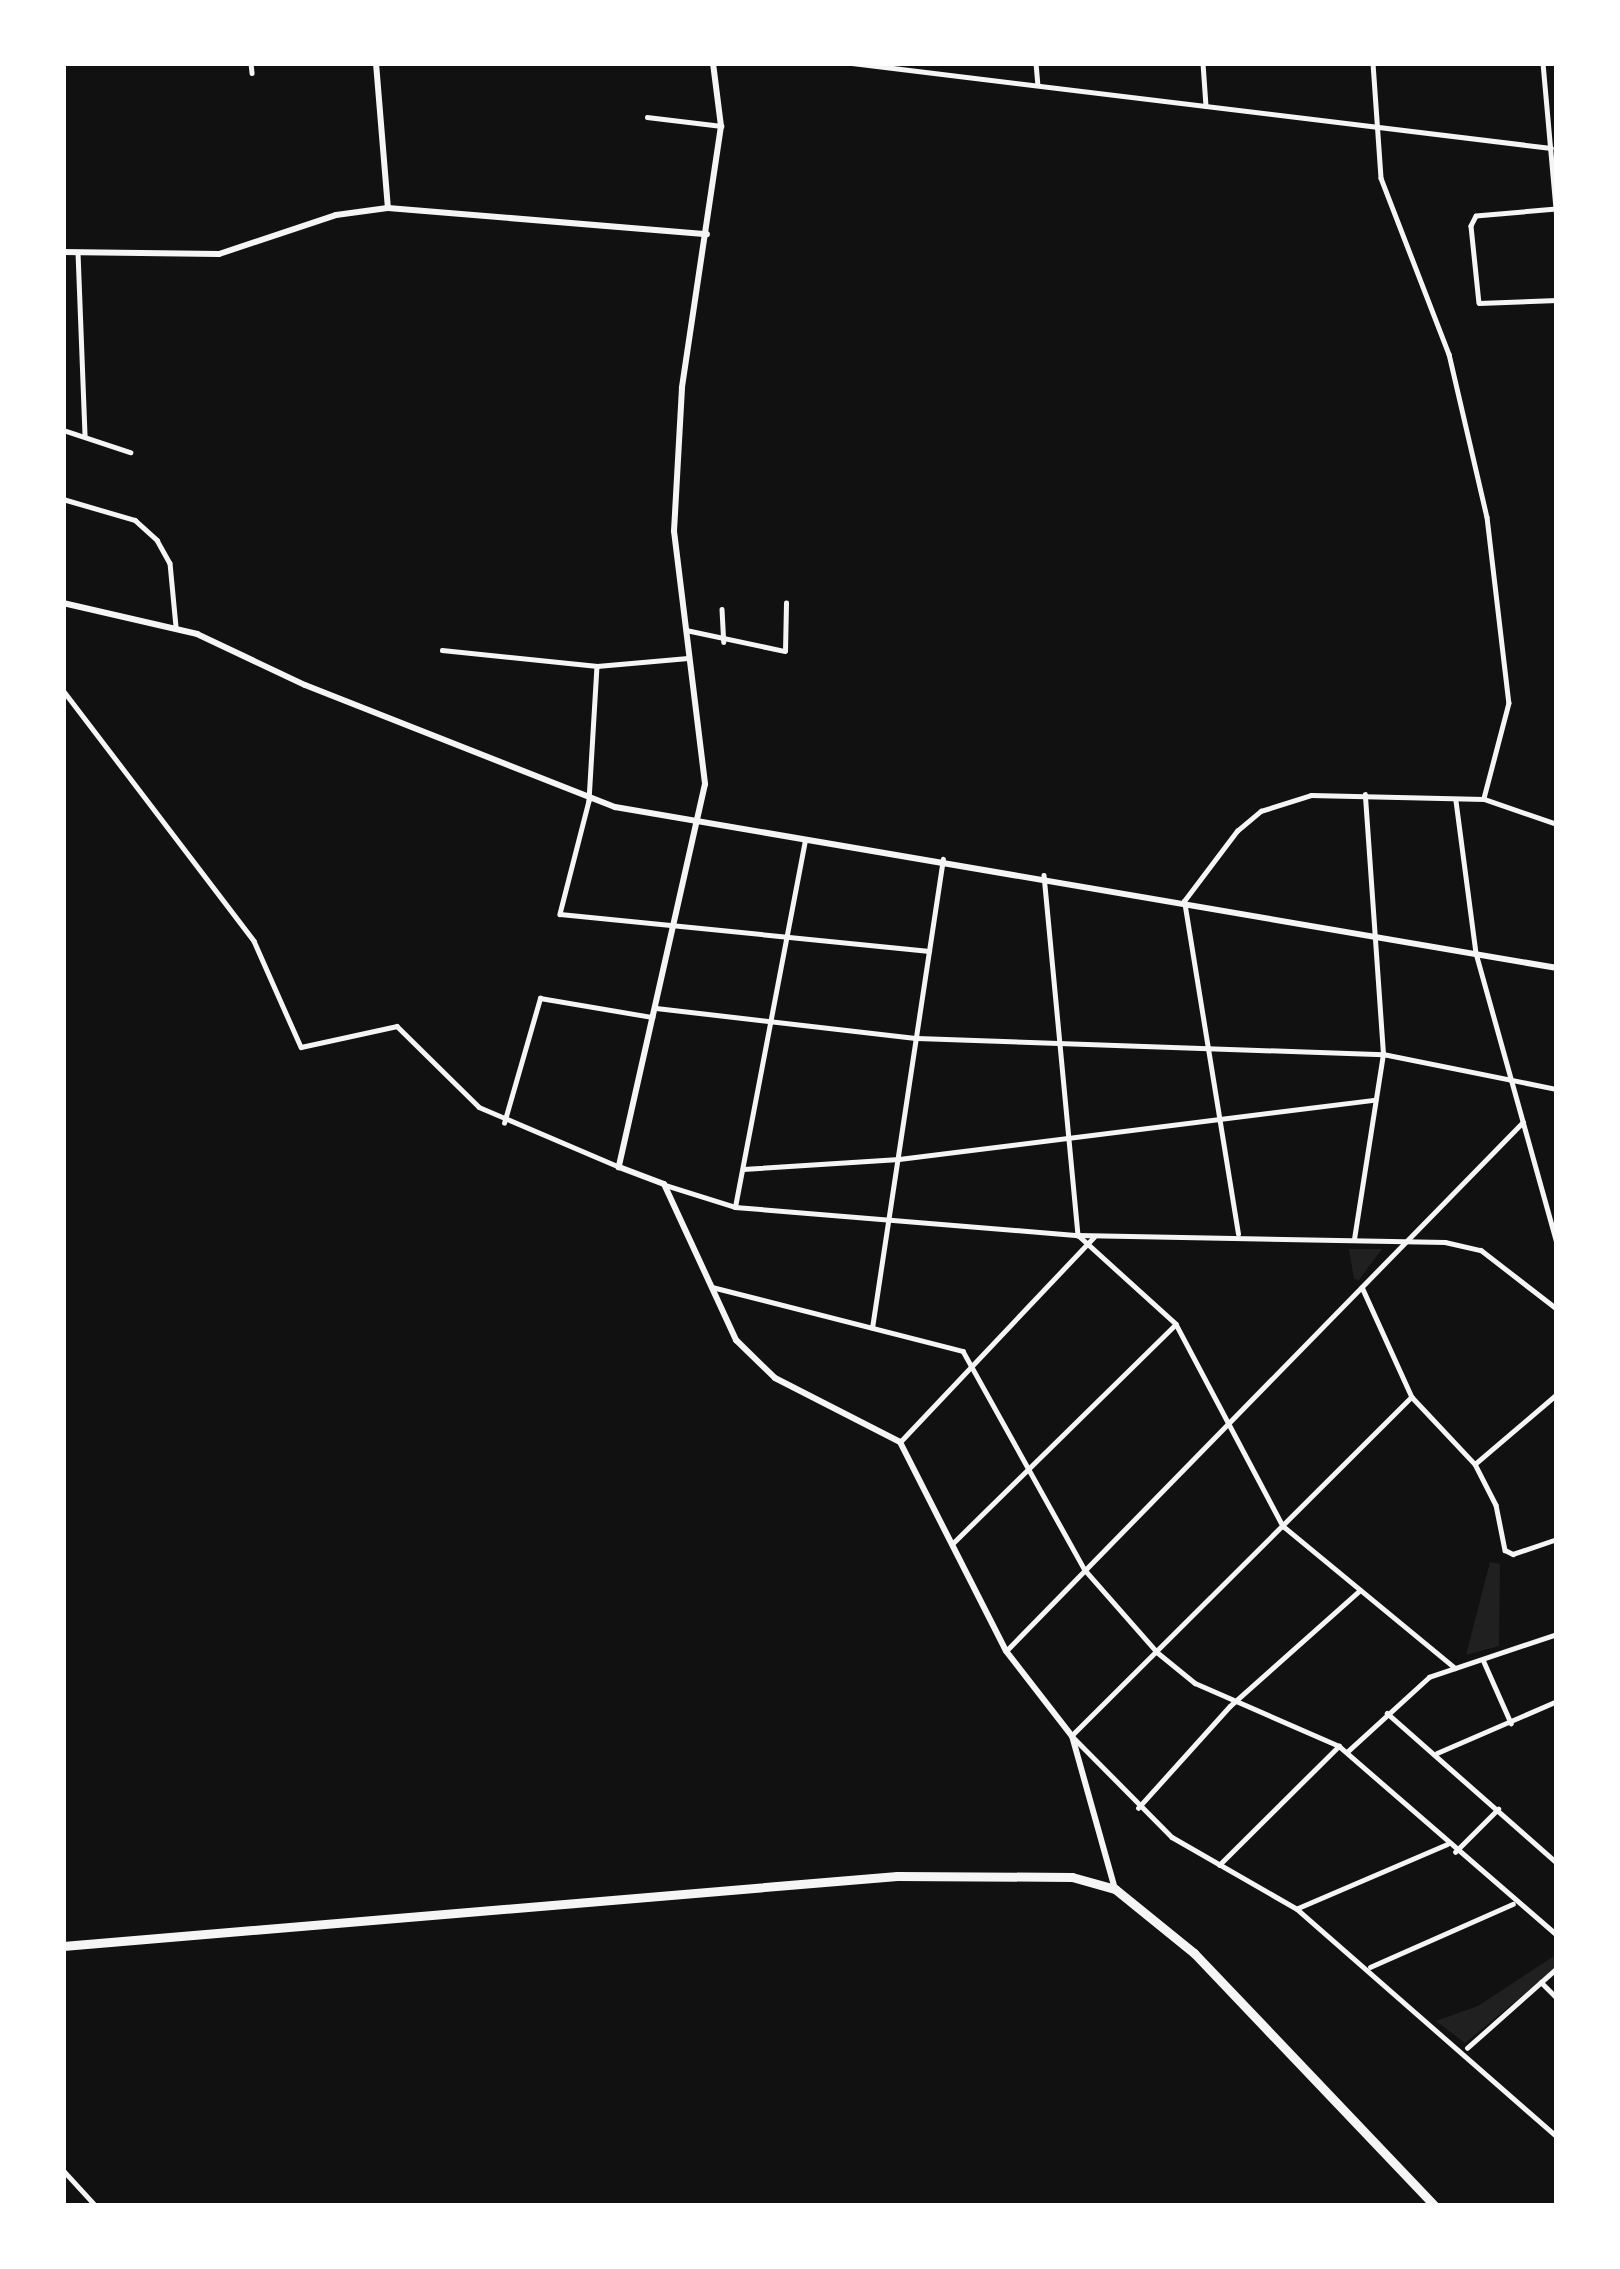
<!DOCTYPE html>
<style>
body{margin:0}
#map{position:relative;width:1620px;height:2269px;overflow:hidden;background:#111;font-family:Signika,sans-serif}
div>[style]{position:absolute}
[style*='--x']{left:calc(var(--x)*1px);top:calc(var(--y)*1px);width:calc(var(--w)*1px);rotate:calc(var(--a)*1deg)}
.green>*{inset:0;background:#202020}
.minor>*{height:4.5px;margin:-2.25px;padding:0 2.25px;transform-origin:2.25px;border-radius:2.25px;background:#f5f5f5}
.tertiary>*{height:6px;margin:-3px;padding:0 3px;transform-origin:3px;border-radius:3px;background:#f5f5f5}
.trunk>*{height:9px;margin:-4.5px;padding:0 4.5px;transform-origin:4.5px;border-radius:4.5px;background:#f5f5f5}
span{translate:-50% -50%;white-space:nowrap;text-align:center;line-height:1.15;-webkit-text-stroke:9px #fff;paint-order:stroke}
.frame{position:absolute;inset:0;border:66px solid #fff;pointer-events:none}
</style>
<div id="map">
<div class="green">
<i style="clip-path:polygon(1349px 1249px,1382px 1249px,1359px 1280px,1354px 1279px)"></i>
<i style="clip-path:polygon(1490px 1562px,1500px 1564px,1499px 1646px,1466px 1655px)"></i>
<i style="clip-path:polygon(1557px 1954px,1557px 1967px,1465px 2043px,1436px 2021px,1478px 2006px)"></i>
</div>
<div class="minor">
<i style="--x:251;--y:63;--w:10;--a:84"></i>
<i style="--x:852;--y:63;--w:704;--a:6.93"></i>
<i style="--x:1036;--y:63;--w:22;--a:85"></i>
<i style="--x:1203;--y:63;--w:43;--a:86"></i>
<i style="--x:1373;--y:63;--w:115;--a:86"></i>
<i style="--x:1381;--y:178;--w:189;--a:68.9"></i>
<i style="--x:1449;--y:354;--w:167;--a:76.9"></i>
<i style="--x:1487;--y:517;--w:187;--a:83.3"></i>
<i style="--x:1509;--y:703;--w:98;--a:104.7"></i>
<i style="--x:1543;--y:63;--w:157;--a:84.9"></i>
<i style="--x:647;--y:117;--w:75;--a:6.9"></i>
<i style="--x:1556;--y:209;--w:80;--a:175"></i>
<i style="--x:1476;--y:216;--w:11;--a:117"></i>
<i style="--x:1471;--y:226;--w:77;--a:84.1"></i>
<i style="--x:1479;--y:303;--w:78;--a:-2.2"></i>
<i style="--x:78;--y:252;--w:184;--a:87.8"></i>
<i style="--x:63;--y:430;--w:71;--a:18.2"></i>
<i style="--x:63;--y:499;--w:75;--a:16.3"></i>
<i style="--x:135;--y:520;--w:30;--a:42"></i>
<i style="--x:157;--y:540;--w:26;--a:61"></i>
<i style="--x:170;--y:563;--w:64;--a:84.6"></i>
<i style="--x:722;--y:609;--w:33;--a:87"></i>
<i style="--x:686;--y:630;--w:101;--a:12"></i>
<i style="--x:785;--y:651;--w:48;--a:-88.8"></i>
<i style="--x:442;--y:650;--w:156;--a:5.9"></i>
<i style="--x:597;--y:666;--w:91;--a:-5"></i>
<i style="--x:597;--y:666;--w:135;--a:93.4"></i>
<i style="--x:589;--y:801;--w:117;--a:104.4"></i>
<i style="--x:560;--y:914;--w:371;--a:5.7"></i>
<i style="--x:63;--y:690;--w:315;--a:52.7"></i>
<i style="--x:254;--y:941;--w:116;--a:66.1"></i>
<i style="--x:301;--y:1047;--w:98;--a:-12.3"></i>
<i style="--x:397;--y:1026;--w:115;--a:44.6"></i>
<i style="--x:479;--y:1107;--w:150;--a:23.1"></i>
<i style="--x:1456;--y:801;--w:153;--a:82.5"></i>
<i style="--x:1476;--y:953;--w:301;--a:74.4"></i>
<i style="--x:1044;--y:875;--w:362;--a:84.6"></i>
<i style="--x:1078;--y:1235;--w:132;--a:42.2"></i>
<i style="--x:1176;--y:1324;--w:229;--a:62.1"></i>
<i style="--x:1283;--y:1526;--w:223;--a:39.5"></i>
<i style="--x:656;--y:1008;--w:263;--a:6.6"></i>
<i style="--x:917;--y:1038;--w:466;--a:2"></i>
<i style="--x:1383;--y:1054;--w:177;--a:11.4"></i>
<i style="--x:504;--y:1123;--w:130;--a:-73.9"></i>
<i style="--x:540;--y:998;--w:114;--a:9.6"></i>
<i style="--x:743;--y:1169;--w:156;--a:-3.7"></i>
<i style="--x:899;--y:1159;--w:480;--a:-7.1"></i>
<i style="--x:665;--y:1185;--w:73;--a:17.4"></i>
<i style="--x:735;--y:1207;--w:344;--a:4.7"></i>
<i style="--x:1078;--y:1235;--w:367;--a:1.1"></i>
<i style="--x:1445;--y:1242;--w:37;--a:13"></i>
<i style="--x:1481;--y:1250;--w:96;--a:37.8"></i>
<i style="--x:735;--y:1207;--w:373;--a:-79.2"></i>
<i style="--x:1238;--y:1234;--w:337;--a:-99.2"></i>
<i style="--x:1184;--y:901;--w:88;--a:-52.9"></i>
<i style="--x:1237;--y:831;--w:31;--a:-40"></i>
<i style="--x:1261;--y:811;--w:52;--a:-17.7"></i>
<i style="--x:1311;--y:795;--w:173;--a:1.3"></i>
<i style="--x:1484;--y:799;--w:77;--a:18.9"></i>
<i style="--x:1354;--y:1239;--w:187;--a:-81.1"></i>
<i style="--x:1383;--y:1054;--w:260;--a:-94"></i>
<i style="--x:712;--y:1287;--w:259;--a:14.3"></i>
<i style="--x:963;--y:1351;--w:251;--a:60.9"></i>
<i style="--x:1085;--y:1570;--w:109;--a:48.7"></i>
<i style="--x:1157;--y:1652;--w:49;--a:39.2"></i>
<i style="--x:1195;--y:1683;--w:157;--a:23.6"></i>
<i style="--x:1339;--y:1746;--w:289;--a:40.9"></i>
<i style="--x:1362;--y:1287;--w:121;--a:65.6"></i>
<i style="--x:1412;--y:1397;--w:92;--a:46.8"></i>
<i style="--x:1475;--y:1464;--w:46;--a:62.9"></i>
<i style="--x:1496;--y:1505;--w:46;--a:78.7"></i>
<i style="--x:1505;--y:1550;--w:9;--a:27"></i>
<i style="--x:1513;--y:1554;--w:46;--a:-18.8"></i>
<i style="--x:872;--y:1328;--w:474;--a:-81.4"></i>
<i style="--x:1412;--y:1397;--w:480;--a:135.1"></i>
<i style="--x:1072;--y:1736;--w:142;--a:45.3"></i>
<i style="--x:1172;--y:1837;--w:144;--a:29.9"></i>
<i style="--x:1297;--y:1909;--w:346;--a:41.2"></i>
<i style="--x:900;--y:1442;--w:282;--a:-46.6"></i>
<i style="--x:1475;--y:1464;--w:108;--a:-40.5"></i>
<i style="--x:952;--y:1544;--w:313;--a:-44.5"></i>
<i style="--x:1007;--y:1650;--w:738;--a:-45.66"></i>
<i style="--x:1484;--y:1662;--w:67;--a:66.1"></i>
<i style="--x:1387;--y:1713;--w:227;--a:41.4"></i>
<i style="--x:1347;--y:1752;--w:111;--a:-42.4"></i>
<i style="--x:1429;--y:1677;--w:135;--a:-18.6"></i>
<i style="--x:1437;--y:1753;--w:131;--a:-23.4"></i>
<i style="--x:1138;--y:1808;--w:137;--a:-48"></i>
<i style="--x:1230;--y:1706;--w:174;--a:-41.7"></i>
<i style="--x:1455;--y:1852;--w:61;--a:-45"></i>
<i style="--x:1219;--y:1865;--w:169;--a:-44.8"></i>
<i style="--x:1298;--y:1908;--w:162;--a:-23.2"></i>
<i style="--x:1370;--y:1967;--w:156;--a:-23.8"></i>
<i style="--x:1541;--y:1982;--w:23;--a:45"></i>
<i style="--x:1467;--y:2048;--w:120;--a:-41.6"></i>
<i style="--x:63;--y:2170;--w:49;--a:47.5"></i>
</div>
<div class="tertiary">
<i style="--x:376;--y:63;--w:145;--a:85.3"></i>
<i style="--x:713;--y:63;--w:64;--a:82.8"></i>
<i style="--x:721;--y:126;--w:265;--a:98.5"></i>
<i style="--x:682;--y:388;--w:143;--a:93.2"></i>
<i style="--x:674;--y:531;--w:255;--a:83"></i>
<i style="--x:705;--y:784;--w:393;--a:102.7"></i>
<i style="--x:619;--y:1167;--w:48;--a:20.7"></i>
<i style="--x:664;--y:1184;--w:172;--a:65.2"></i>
<i style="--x:736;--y:1340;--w:54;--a:44.3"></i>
<i style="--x:775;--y:1378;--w:140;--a:27.1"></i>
<i style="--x:900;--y:1442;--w:234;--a:63.1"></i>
<i style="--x:1006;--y:1651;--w:108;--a:52.2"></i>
<i style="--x:1072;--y:1736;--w:159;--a:74.3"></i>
<i style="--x:63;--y:252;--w:156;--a:0.7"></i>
<i style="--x:219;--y:254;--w:123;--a:-18.4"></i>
<i style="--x:336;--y:215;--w:52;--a:-7.7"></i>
<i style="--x:388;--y:208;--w:320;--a:4.7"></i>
<i style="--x:63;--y:603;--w:138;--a:13"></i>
<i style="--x:197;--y:634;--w:119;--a:25.3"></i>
<i style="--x:305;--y:685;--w:333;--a:21.5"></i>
<i style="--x:615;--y:807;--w:956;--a:9.7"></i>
</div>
<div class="trunk">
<i style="--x:63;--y:1946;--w:837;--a:-4.8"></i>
<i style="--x:897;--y:1876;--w:175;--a:0.3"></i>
<i style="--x:1072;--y:1877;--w:45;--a:15.6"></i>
<i style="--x:1115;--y:1889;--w:102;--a:39"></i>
<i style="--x:1194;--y:1953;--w:349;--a:46.4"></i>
</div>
<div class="frame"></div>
</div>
